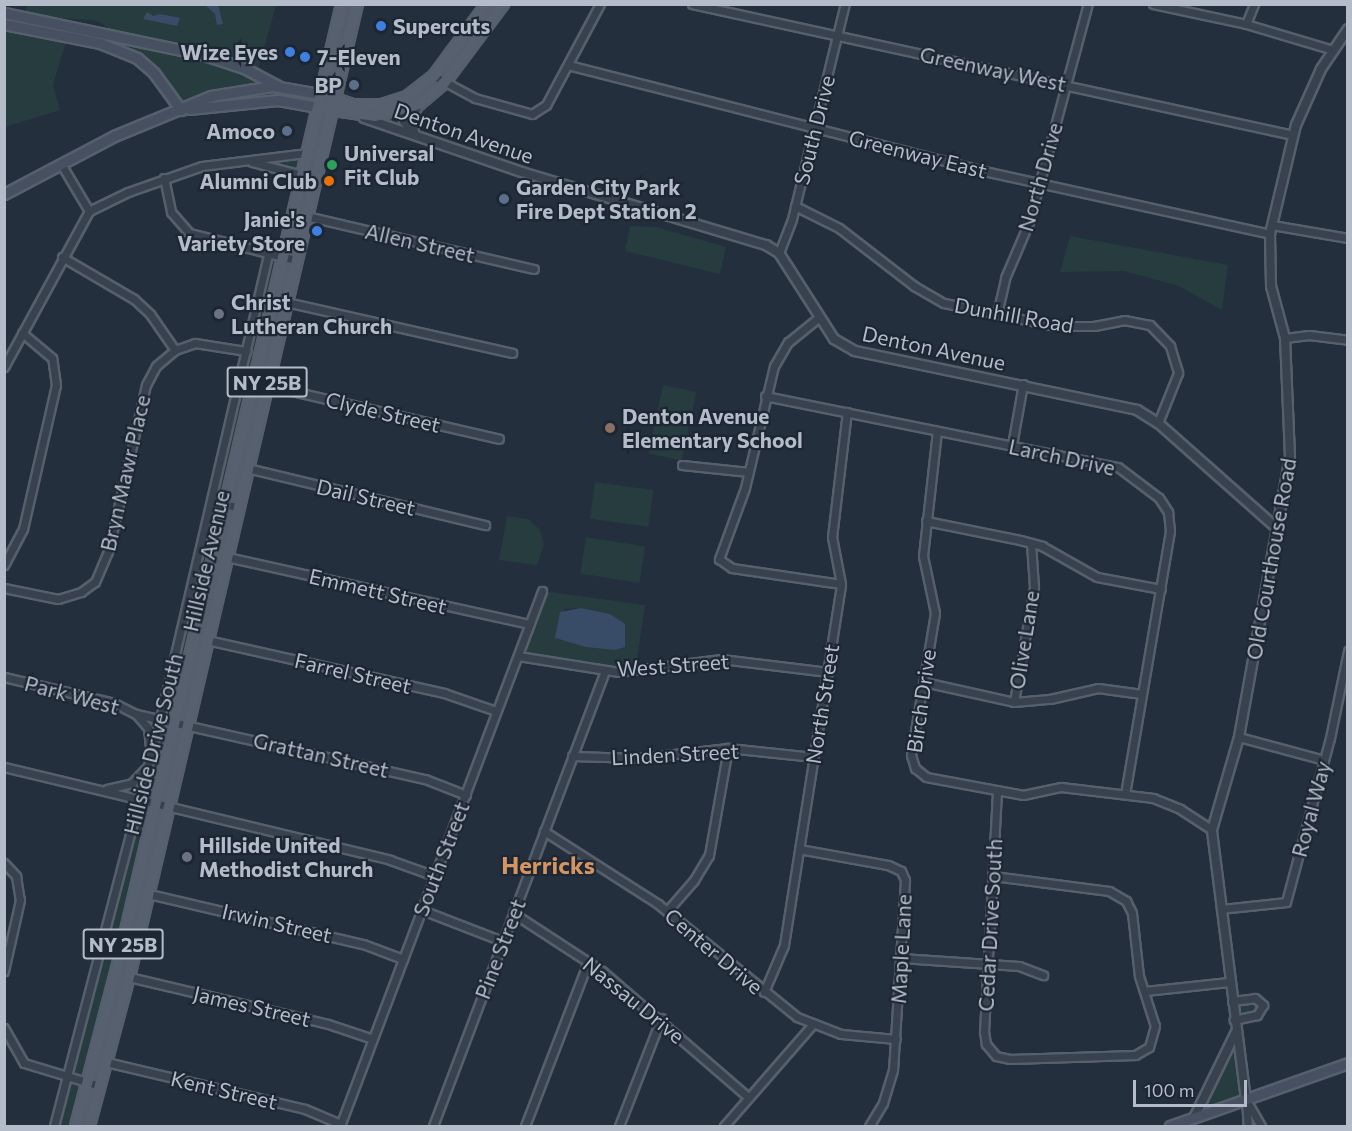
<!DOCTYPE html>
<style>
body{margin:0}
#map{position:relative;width:1352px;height:1131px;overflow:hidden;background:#242f3e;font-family:Commissioner,sans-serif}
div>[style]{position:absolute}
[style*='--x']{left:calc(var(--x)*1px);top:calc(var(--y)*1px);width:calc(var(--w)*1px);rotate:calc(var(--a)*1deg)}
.green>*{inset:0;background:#263c3f;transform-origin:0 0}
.water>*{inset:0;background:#394c67}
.roads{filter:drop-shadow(2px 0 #565f6c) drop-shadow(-2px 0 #565f6c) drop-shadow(0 2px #565f6c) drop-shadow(0 -2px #565f6c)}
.minor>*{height:7px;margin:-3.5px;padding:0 3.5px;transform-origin:3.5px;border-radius:3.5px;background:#38414e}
.tertiary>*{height:8px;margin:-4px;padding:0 4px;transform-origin:4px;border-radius:4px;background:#38414e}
.secondary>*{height:9px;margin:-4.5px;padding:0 4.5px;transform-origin:4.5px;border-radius:4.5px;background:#465061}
.primary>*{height:10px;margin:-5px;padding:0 5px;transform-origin:5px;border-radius:5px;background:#56606e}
.dots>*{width:16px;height:16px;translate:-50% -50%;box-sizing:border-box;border:3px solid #1d2633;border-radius:50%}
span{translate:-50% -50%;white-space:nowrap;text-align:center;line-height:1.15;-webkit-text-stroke:4.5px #1d2633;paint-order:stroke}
.shield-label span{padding:2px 4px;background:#1d2633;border:2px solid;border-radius:4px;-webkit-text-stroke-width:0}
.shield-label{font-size:20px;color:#b4bcc9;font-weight:700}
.poi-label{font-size:21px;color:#b4bcc9;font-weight:700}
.left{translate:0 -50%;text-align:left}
.right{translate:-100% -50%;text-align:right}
.street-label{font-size:21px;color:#b4bcc9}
.quarter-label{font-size:24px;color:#d59563;font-weight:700}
.frame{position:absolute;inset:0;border:6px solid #b4bcc9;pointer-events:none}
.scale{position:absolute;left:1133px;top:1080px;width:114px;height:27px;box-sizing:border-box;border:3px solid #b4bcc9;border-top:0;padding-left:8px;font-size:18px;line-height:21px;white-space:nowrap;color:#b4bcc9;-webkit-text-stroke:4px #1d2633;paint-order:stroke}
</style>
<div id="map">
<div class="green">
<i style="clip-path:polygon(27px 4px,276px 5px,257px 74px,318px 101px,278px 100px,181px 110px,139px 54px,103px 24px,92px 20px,25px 16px)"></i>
<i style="clip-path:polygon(5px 29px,66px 42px,53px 85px,60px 110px,5px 127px)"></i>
<i style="clip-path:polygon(307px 153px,302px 175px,247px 161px)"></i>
<i style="clip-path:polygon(630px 226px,656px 227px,726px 247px,720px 274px,625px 251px)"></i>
<i style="clip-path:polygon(1070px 236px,1228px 265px,1222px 310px,1179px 286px,1124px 271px,1060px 272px)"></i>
<i style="clip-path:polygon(268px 254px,282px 256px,76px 1126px,54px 1126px,160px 719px)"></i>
<i style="left:663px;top:385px;width:34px;height:70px;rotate:12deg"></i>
<i style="left:595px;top:482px;width:59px;height:37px;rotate:8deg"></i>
<i style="clip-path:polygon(507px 516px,528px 519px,540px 530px,544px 545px,537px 565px,499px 560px)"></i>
<i style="left:586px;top:537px;width:60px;height:37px;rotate:9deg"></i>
<i style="clip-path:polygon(evenodd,542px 591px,645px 605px,635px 672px,518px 656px,542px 591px,581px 608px,610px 614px,625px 625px,625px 647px,616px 650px,559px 640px,565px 609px,581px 608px)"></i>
<i style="clip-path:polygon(1255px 998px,1262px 1011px,1234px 1020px,1232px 1001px)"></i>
<i style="clip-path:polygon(1236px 1032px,1246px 1099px,1261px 1126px,1248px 1126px,1246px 1100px,1194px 1118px)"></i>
</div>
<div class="water">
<i style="clip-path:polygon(205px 5px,218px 5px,223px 24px,217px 25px,215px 14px)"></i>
<i style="clip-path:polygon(147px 12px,153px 16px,160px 14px,180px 18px,177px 26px,143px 19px)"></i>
<i style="clip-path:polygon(581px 608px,610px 614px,625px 624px,625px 647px,616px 650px,586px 647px,555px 638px,560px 612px)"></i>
</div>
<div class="roads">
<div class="minor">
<i style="--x:692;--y:4;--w:615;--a:12.3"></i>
<i style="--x:1153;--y:4;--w:95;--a:12.1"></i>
<i style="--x:1246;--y:24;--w:91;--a:16.6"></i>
<i style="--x:1246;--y:24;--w:22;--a:-68"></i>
<i style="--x:568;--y:65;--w:429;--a:14.3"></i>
<i style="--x:984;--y:171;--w:293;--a:12.4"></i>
<i style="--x:434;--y:76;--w:47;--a:28.2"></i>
<i style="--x:475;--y:98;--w:59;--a:15.7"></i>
<i style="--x:532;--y:114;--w:17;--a:-33"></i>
<i style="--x:546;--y:105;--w:115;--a:-61.9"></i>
<i style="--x:252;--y:162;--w:52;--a:14.6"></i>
<i style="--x:61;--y:164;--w:55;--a:59.2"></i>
<i style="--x:164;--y:178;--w:35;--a:78"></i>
<i style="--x:171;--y:212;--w:28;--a:49"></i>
<i style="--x:189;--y:233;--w:110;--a:14.2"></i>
<i style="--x:795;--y:206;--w:49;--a:26.6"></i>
<i style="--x:839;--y:228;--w:95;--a:37.7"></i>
<i style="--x:914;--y:286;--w:34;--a:30"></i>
<i style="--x:944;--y:303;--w:113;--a:11.7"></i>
<i style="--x:1055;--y:326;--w:39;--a:0"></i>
<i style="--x:1094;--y:326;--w:31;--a:-11"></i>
<i style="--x:1124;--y:320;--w:26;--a:11"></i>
<i style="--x:1150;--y:325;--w:29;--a:46"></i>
<i style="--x:1170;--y:346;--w:28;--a:73"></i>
<i style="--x:1178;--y:373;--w:54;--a:111.8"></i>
<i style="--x:306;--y:216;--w:234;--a:13.1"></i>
<i style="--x:1272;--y:225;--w:77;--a:9.7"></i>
<i style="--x:779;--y:253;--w:36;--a:-69"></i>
<i style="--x:792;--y:219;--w:221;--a:-76.2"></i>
<i style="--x:62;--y:257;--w:83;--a:30.3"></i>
<i style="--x:134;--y:299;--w:22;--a:43"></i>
<i style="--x:150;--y:314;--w:44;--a:55.2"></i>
<i style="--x:286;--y:302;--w:232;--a:12.7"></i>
<i style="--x:997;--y:314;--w:37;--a:-77"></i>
<i style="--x:1005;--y:278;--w:61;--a:-66.8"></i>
<i style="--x:1029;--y:222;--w:226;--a:-74.9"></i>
<i style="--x:818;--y:318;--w:38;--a:141"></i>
<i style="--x:788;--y:342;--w:28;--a:120"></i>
<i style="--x:774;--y:366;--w:125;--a:103.4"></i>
<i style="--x:745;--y:488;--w:76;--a:110.1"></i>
<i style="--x:719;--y:559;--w:16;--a:35"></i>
<i style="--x:732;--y:568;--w:110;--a:8.4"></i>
<i style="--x:1285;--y:338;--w:24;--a:-7"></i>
<i style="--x:1309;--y:335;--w:39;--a:7"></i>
<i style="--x:4;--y:367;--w:178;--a:-61.4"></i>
<i style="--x:89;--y:211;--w:43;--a:-26"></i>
<i style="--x:128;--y:192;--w:78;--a:-19.4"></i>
<i style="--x:202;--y:166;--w:106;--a:-7.1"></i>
<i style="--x:266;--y:385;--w:239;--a:13"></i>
<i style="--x:765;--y:396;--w:360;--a:11.4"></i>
<i style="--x:1118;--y:467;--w:51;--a:37.1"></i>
<i style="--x:1159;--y:498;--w:17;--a:57"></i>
<i style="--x:1168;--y:512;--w:19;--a:84"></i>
<i style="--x:1170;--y:531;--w:266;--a:99.7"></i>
<i style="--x:937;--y:431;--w:126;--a:96.4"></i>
<i style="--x:923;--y:556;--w:58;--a:78.1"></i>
<i style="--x:935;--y:613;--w:144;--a:99.6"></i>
<i style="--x:911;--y:755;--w:14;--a:73"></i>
<i style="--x:915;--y:768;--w:14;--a:39"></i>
<i style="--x:926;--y:777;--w:99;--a:10.5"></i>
<i style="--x:1023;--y:795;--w:39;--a:-12"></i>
<i style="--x:1061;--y:787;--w:93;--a:6.8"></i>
<i style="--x:1153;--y:798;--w:29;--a:22"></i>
<i style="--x:1180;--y:809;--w:38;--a:33"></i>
<i style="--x:1012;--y:445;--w:62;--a:-79.8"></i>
<i style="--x:682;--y:465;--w:67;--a:6"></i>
<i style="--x:247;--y:468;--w:245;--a:13.5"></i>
<i style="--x:211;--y:501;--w:28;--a:13"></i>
<i style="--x:926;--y:521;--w:96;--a:11.4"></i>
<i style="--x:1020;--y:540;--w:23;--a:15"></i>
<i style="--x:1042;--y:546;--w:63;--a:29.4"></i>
<i style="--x:1097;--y:577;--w:65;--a:10.6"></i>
<i style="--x:227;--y:557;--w:310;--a:12.5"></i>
<i style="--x:4;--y:565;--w:41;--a:-62.2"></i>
<i style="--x:23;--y:529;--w:148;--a:-77.1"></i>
<i style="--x:56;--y:385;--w:27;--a:-98"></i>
<i style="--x:52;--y:358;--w:39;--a:-140"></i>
<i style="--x:4;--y:588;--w:55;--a:11.5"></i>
<i style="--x:58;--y:599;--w:24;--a:-17"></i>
<i style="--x:81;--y:592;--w:17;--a:-36"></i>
<i style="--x:95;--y:582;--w:33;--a:-67"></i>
<i style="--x:108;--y:552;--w:171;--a:-77.2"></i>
<i style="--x:146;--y:385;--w:21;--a:-62"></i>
<i style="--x:156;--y:366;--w:25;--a:-40"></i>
<i style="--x:175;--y:350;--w:21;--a:-19"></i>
<i style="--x:195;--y:343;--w:52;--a:8.9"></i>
<i style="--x:207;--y:640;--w:243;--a:12.6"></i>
<i style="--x:444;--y:693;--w:55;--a:19.1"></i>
<i style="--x:518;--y:656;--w:102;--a:9"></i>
<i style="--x:619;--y:672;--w:103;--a:-7.3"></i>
<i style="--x:721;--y:659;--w:108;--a:6.9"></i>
<i style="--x:4;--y:677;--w:113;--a:13.3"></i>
<i style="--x:114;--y:703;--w:25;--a:27"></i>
<i style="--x:136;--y:714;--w:296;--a:12.7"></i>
<i style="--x:425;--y:779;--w:44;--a:21.3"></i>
<i style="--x:924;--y:682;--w:92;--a:12.5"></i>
<i style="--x:1014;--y:702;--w:36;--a:-5"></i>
<i style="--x:1050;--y:699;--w:49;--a:-12.9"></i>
<i style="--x:1098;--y:688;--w:44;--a:7.8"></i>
<i style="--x:1014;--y:702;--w:117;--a:-80.1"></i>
<i style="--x:1034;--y:587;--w:44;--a:-93.9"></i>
<i style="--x:136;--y:714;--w:18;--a:49"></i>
<i style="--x:148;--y:728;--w:18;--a:84"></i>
<i style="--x:1239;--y:737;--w:88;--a:15.1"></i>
<i style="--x:572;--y:756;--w:66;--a:1.7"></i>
<i style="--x:638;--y:758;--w:91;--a:-6.3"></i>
<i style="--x:728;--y:748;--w:86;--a:6"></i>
<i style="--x:4;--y:767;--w:397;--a:13.5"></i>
<i style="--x:390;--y:860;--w:48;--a:19.6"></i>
<i style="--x:107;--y:789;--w:26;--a:-13"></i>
<i style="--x:132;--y:783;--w:19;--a:-47"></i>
<i style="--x:544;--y:831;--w:135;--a:32.6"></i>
<i style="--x:658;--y:904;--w:179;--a:39.1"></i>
<i style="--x:797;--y:1017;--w:47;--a:21.1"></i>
<i style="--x:841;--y:1034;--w:55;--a:5.2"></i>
<i style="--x:799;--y:849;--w:90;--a:10.2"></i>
<i style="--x:888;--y:865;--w:14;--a:25"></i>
<i style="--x:901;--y:871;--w:10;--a:66"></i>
<i style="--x:905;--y:880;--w:190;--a:93.6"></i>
<i style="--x:893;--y:1070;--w:34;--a:107"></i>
<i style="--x:883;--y:1103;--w:27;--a:121"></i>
<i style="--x:4;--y:863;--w:18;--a:47"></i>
<i style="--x:16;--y:876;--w:24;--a:81"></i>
<i style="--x:20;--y:900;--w:73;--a:102.7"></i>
<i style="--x:993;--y:876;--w:117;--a:7.4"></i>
<i style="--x:1109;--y:891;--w:20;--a:30"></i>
<i style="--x:1126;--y:901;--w:13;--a:63"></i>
<i style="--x:1132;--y:913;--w:63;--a:83.7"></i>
<i style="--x:1139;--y:976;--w:52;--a:72.3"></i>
<i style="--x:1155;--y:1026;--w:22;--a:106"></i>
<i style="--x:1149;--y:1047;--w:16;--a:150"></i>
<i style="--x:1135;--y:1055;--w:125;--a:178.2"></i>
<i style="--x:1010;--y:1059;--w:14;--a:-168"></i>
<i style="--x:996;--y:1056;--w:16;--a:-130"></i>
<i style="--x:986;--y:1044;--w:12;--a:-99"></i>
<i style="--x:984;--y:1032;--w:242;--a:-86.9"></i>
<i style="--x:149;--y:894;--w:220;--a:13.2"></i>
<i style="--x:363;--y:944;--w:43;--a:20.6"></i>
<i style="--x:1221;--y:909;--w:65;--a:-6.1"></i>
<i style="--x:1286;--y:902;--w:170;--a:-75"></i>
<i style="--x:1330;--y:738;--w:89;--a:-78.3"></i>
<i style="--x:422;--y:910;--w:86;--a:21.2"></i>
<i style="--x:667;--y:911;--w:41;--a:-48.9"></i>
<i style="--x:694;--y:880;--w:29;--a:-59"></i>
<i style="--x:709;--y:855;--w:109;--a:-79.9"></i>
<i style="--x:513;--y:913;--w:106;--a:33.1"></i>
<i style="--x:602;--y:971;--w:193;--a:40.8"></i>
<i style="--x:901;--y:958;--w:118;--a:3.9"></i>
<i style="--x:1019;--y:966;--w:26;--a:21"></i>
<i style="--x:129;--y:977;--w:204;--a:13.3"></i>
<i style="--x:328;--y:1024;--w:47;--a:18.4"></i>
<i style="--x:1145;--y:991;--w:84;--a:-6.1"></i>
<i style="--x:764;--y:992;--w:51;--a:-66.9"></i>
<i style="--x:784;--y:945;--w:365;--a:-81"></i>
<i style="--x:841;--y:584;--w:48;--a:-100.8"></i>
<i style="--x:832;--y:537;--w:126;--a:-83.2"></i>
<i style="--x:1232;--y:1001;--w:23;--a:-7"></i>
<i style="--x:1255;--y:998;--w:11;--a:41"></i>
<i style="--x:1263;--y:1005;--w:12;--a:121"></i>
<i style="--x:1257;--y:1015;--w:24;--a:168"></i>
<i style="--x:4;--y:1028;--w:40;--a:60.3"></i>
<i style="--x:24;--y:1063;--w:79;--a:16.8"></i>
<i style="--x:106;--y:1062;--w:204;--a:13.3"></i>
<i style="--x:305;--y:1109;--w:39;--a:23"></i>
<i style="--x:1246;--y:1100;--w:30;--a:60"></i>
<i style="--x:1246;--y:1100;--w:26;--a:86"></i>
<i style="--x:54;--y:1126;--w:421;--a:-75.4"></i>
<i style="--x:160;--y:719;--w:477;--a:-76.9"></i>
<i style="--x:340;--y:1126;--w:572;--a:-69.31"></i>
<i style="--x:433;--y:1126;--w:487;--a:-69.3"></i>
<i style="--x:525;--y:1126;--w:176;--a:-69"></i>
<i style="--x:619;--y:1126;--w:116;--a:-68.7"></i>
<i style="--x:724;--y:1126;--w:134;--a:-48.9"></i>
</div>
<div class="tertiary">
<i style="--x:402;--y:103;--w:18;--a:84"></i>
<i style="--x:404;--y:121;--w:14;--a:56"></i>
<i style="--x:364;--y:118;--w:167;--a:18.9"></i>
<i style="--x:522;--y:172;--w:255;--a:16.7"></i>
<i style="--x:766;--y:245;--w:15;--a:32"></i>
<i style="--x:779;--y:253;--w:102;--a:57.4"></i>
<i style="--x:834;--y:339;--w:24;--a:30"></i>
<i style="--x:855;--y:351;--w:288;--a:11.8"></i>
<i style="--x:1137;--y:410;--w:25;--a:32"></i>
<i style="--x:1158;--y:423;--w:160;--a:41.5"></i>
<i style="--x:414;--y:131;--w:12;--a:-104"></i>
<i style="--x:411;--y:119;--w:17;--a:-62"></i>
<i style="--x:1246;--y:1100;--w:272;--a:-97.2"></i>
<i style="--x:1212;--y:830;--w:97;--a:-73.8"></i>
<i style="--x:1239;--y:737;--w:285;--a:-79.7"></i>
<i style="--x:1290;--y:457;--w:119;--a:-92.4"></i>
<i style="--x:1285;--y:338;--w:54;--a:-105.1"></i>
<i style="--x:1271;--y:286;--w:52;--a:-91.1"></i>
<i style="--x:1270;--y:234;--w:112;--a:-76.6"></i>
<i style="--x:1296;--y:125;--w:61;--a:-65.9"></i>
<i style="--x:1321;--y:69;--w:48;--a:-56"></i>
<i style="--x:1194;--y:1118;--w:96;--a:-64"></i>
</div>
<div class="secondary">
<i style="--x:4;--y:13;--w:201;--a:11.8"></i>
<i style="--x:201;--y:54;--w:45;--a:18"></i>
<i style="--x:244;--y:68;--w:38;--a:28"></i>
<i style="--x:4;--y:24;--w:98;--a:11.2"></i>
<i style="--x:100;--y:43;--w:40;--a:22"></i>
<i style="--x:137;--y:58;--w:23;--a:41"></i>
<i style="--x:154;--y:73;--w:46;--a:53.9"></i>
<i style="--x:189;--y:109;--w:89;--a:-5.8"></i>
<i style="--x:278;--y:100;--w:40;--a:10"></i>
<i style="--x:4;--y:194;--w:124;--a:-27.8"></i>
<i style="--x:114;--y:136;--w:105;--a:-22.4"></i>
<i style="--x:211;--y:96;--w:63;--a:-9.2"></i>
<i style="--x:273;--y:86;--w:48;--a:9.7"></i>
<i style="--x:1170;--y:1126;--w:189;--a:-19.5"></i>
</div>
<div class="primary">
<i style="--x:329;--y:97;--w:24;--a:19"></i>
<i style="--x:352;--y:105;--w:30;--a:0"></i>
<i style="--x:382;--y:105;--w:26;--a:-18"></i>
<i style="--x:407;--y:97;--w:34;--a:-38"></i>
<i style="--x:434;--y:76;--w:89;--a:-53.6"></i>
<i style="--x:326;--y:109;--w:49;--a:8.1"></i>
<i style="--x:375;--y:116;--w:46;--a:-15.3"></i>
<i style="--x:419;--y:104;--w:33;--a:-40"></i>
<i style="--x:444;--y:83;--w:99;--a:-53.2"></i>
<i style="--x:76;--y:1126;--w:166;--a:-75.4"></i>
<i style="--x:118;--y:965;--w:987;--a:-76.88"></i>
<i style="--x:89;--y:1126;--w:154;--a:-75"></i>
<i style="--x:129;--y:977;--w:999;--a:-76.81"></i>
</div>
</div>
<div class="dots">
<i style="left:381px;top:26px;background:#3f7fe0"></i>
<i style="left:290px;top:52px;background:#3f7fe0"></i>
<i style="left:305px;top:57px;background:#3f7fe0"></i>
<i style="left:354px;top:85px;background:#5c6f8a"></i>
<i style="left:287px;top:131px;background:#5c6f8a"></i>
<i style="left:332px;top:165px;background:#2e9e5b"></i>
<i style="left:329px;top:181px;background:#e8710a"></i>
<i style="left:504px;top:199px;background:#5c6f8a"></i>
<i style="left:317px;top:231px;background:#3f7fe0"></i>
<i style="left:219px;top:314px;background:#6b7280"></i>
<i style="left:610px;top:428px;background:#8d6e63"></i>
<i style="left:187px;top:857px;background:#6b7280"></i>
</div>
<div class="shield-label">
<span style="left:267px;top:382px">NY 25B</span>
<span style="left:123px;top:944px">NY 25B</span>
</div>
<div class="poi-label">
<span class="left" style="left:393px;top:26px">Supercuts</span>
<span class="right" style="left:278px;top:52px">Wize Eyes</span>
<span class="left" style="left:317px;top:57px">7-Eleven</span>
<span class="right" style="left:342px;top:85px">BP</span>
<span class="right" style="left:275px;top:131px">Amoco</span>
<span class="left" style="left:344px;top:165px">Universal<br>Fit Club</span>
<span class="right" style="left:317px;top:181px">Alumni Club</span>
<span class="left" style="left:516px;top:199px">Garden City Park<br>Fire Dept Station 2</span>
<span class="right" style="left:305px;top:231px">Janie's<br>Variety Store</span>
<span class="left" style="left:231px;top:314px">Christ<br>Lutheran Church</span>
<span class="left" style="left:622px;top:428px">Denton Avenue<br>Elementary School</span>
<span class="left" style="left:199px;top:857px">Hillside United<br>Methodist Church</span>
</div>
<div class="street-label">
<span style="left:993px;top:69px;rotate:12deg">Greenway West</span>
<span style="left:814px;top:130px;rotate:-76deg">South Drive</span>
<span style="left:464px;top:133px;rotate:19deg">Denton Avenue</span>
<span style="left:918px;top:154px;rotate:14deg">Greenway East</span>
<span style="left:1040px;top:177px;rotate:-74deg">North Drive</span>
<span style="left:420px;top:243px;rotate:13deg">Allen Street</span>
<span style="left:1014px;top:315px;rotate:10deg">Dunhill Road</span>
<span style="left:934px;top:348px;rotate:12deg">Denton Avenue</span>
<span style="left:383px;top:412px;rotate:13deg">Clyde Street</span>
<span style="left:1062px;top:457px;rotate:12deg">Larch Drive</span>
<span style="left:125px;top:473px;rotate:-77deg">Bryn Mawr Place</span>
<span style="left:366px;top:497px;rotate:13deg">Dail Street</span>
<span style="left:1271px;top:559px;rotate:-80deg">Old Courthouse Road</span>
<span style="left:206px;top:561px;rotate:-77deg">Hillside Avenue</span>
<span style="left:378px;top:591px;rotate:13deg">Emmett Street</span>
<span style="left:1024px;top:640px;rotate:-81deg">Olive Lane</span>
<span style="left:673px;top:665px;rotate:-4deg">West Street</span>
<span style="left:353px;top:673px;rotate:13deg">Farrel Street</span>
<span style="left:72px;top:695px;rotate:15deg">Park West</span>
<span style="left:921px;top:701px;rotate:-82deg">Birch Drive</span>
<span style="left:822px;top:704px;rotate:-81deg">North Street</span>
<span style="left:153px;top:744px;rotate:-76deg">Hillside Drive South</span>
<span style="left:675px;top:754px;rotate:-3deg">Linden Street</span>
<span style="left:321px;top:755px;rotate:13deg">Grattan Street</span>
<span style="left:1311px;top:809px;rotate:-75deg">Royal Way</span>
<span style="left:441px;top:859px;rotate:-69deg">South Street</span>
<span style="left:277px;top:923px;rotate:13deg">Irwin Street</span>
<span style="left:990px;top:925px;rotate:-87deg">Cedar Drive South</span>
<span style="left:500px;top:949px;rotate:-69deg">Pine Street</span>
<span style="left:901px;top:949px;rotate:-87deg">Maple Lane</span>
<span style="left:714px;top:951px;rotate:40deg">Center Drive</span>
<span style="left:634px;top:1000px;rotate:39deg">Nassau Drive</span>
<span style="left:252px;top:1006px;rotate:13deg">James Street</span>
<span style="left:224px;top:1090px;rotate:13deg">Kent Street</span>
</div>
<div class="quarter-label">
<span style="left:548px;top:865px">Herricks</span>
</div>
<div class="frame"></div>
<div class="scale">100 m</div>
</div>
